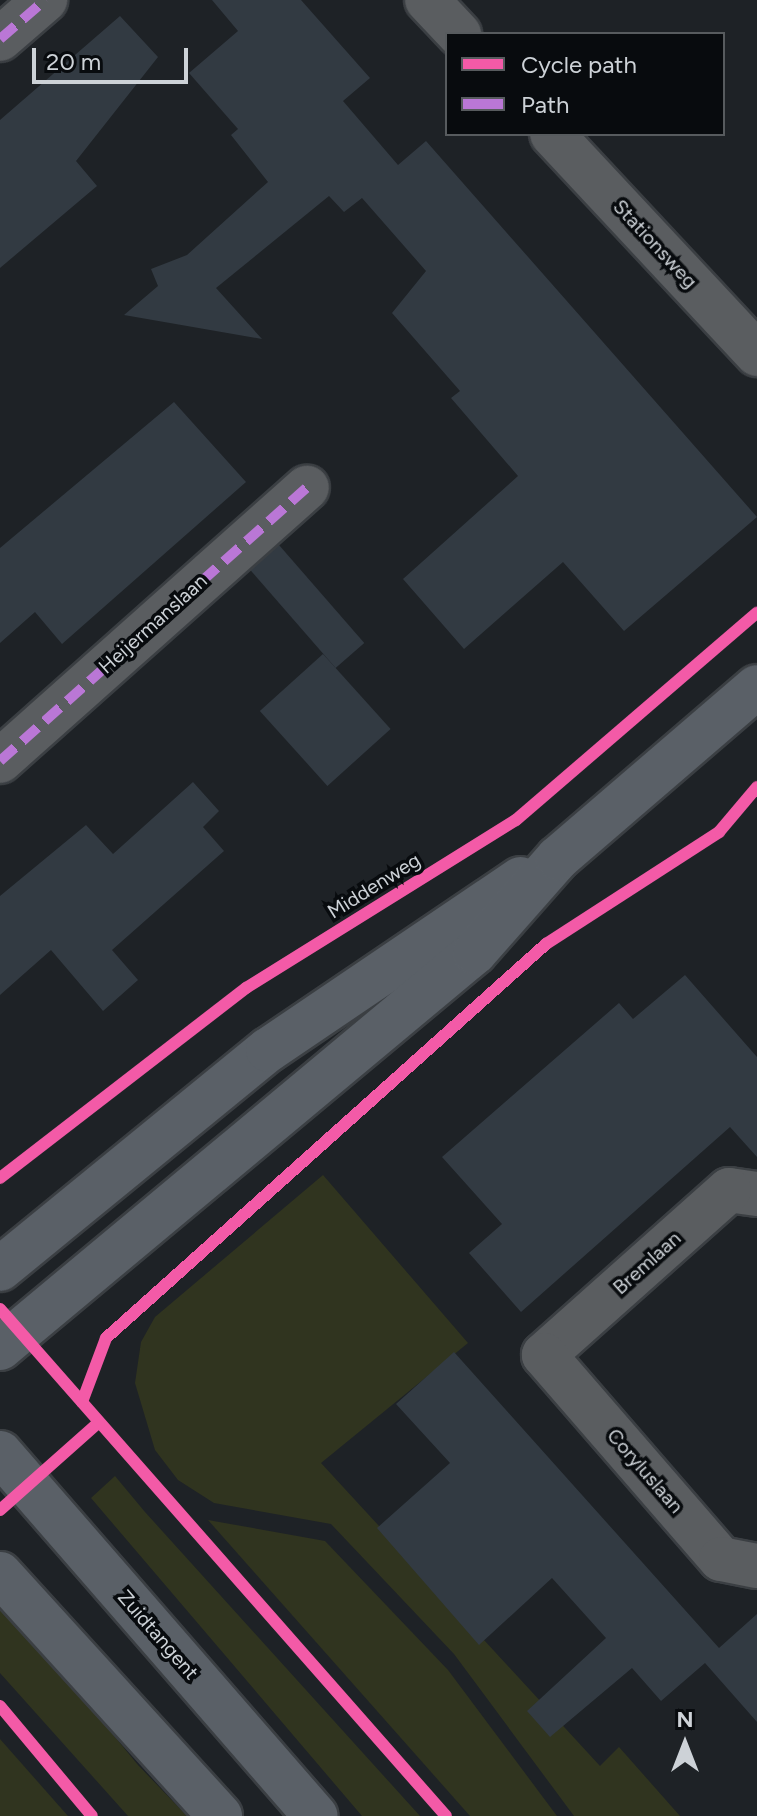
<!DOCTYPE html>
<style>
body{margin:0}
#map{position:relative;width:757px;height:1816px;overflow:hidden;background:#1e2226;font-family:Figtree,sans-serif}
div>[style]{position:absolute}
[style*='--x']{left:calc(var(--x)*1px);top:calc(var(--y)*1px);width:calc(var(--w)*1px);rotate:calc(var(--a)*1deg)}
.green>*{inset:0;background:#30341f}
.building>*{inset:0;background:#323a42;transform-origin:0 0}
.roads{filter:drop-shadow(2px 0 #3b3f43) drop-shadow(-2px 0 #3b3f43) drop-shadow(0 2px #3b3f43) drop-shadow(0 -2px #3b3f43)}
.street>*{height:44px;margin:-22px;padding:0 22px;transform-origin:22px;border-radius:22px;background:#5a5d60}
.secondary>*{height:44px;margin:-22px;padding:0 22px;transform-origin:22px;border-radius:22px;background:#5a6067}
.quiet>*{height:10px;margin-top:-5px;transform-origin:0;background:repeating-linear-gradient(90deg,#ba77d6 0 20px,transparent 0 30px)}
.cycleway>*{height:12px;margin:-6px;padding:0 6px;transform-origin:6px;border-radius:6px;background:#f35aa7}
span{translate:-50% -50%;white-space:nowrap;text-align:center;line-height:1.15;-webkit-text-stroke:7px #080b0e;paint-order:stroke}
.street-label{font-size:20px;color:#cdd2d7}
.legend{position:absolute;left:445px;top:32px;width:280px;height:104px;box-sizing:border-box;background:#080b0e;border:2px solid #575b5e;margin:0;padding:10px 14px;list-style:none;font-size:24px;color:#cdd2d7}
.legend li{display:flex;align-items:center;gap:16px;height:40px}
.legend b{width:40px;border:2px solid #575b5e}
.north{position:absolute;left:645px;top:1704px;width:80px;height:80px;-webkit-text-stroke:6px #080b0e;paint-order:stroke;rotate:0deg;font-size:22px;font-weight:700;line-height:32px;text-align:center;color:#cdd2d7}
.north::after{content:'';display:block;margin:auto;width:28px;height:36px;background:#cdd2d7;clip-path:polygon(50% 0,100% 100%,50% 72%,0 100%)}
.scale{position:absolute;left:32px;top:48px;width:156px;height:36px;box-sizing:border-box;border:4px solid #cdd2d7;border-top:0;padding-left:10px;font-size:24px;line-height:28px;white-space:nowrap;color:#cdd2d7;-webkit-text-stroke:6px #080b0e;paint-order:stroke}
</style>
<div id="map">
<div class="green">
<i style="clip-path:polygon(323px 1175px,468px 1343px,321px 1463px,600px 1766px,619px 1747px,680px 1816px,574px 1816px,454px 1654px,331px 1524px,214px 1503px,178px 1480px,155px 1450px,135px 1383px,141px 1342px,155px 1317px)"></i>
<i style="clip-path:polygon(115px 1476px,145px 1512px,420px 1816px,362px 1816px,91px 1498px)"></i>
<i style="clip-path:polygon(208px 1520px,325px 1541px,448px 1670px,557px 1816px,470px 1816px)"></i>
<i style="clip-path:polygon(0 1597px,138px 1765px,187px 1816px,128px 1816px,0 1673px)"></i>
<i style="clip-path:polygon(0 1739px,68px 1816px,0 1816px)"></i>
</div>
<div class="building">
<i style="clip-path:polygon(212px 0,301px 0,370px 78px,343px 101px,398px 165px,426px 141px,757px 517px,624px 631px,563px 562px,464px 649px,403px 579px,518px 476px,451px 398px,460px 391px,392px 313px,426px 271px,362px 198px,344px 212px,329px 196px,216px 288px,262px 339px,124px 315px,158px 286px,151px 269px,187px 255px,268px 182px,231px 135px,238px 129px,189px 73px,238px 31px)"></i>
<i style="clip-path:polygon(120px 16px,158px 57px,76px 161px,97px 186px,0 268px,0 120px)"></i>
<i style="clip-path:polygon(174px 402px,246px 482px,62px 644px,35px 612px,0 643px,0 548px)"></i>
<i style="left:279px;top:545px;width:130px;height:38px;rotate:49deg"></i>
<i style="left:323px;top:654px;width:101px;height:85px;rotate:48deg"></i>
<i style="clip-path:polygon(193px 782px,219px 811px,203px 827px,224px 851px,112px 950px,138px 980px,103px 1011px,51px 950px,0 995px,0 896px,86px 825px,113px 854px)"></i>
<i style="clip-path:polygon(685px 975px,757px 1057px,757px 1157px,730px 1127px,521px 1312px,469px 1253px,502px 1224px,442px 1157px,619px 1003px,633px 1019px)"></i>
<i style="clip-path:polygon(454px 1352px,719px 1648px,757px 1614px,757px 1722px,705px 1663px,661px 1701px,632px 1668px,550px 1737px,527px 1711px,606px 1638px,552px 1578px,479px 1645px,377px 1528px,450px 1463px,396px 1404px)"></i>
</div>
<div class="roads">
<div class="street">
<i style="--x:427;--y:0;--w:47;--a:46.7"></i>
<i style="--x:0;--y:39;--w:60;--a:-40.9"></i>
<i style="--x:552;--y:134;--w:301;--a:47"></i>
<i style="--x:0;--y:761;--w:411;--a:-41.7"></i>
<i style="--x:757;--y:1194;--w:28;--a:-172"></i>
<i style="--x:729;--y:1190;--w:248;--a:138.3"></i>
<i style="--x:544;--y:1355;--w:270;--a:49.1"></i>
<i style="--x:721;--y:1559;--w:37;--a:11"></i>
</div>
<div class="secondary">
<i style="--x:0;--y:1269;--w:346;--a:-39.3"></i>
<i style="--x:268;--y:1050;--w:305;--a:-34.1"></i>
<i style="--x:0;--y:1348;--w:618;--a:-39.82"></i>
<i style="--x:475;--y:952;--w:125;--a:-48.6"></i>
<i style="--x:558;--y:858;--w:262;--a:-40.7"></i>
<i style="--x:0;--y:1453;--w:481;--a:49"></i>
<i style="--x:0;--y:1574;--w:327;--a:47.7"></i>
</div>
</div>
<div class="quiet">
<i style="--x:0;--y:39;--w:60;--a:-40.9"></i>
<i style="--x:0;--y:761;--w:411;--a:-41.7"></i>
</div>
<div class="cycleway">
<i style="--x:0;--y:1178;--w:311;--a:-37.7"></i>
<i style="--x:246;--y:988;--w:318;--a:-31.9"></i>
<i style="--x:516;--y:820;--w:318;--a:-40.7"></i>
<i style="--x:0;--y:1309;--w:675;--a:48.66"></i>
<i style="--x:82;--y:1402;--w:68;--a:-69.4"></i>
<i style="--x:106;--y:1338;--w:591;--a:-41.84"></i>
<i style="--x:546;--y:944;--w:206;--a:-32.9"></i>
<i style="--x:719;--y:832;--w:59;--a:-49.8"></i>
<i style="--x:0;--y:1510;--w:132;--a:-41.6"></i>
<i style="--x:0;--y:1706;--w:143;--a:50.1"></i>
</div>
<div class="street-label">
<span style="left:655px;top:244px;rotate:47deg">Stationsweg</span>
<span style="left:153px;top:624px;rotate:-42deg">Heijermanslaan</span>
<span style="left:374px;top:886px;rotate:-32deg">Middenweg</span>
<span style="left:647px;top:1263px;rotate:-42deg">Bremlaan</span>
<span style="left:645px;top:1471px;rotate:49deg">Coryluslaan</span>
<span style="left:158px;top:1635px;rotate:49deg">Zuidtangent</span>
</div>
<ul class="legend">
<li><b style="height:10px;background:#f35aa7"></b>Cycle path</li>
<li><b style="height:10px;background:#ba77d6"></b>Path</li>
</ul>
<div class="north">N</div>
<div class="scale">20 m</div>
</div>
